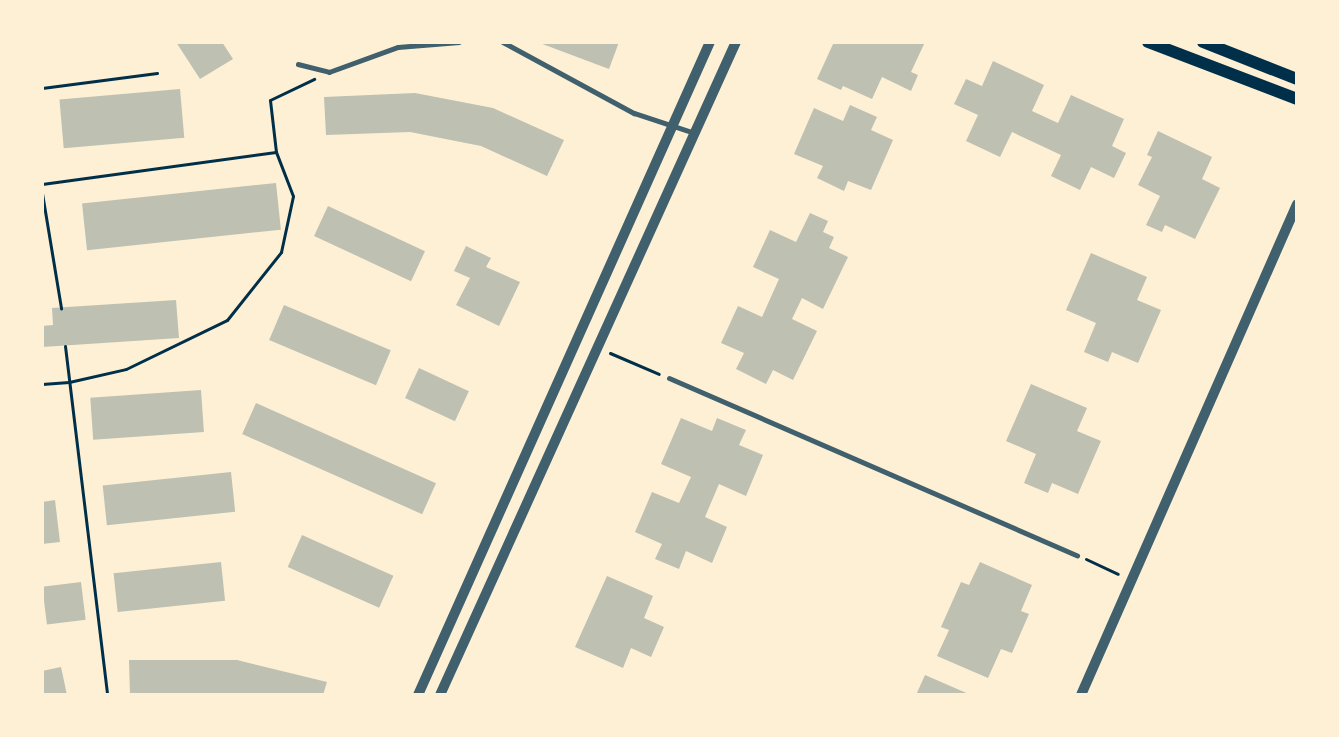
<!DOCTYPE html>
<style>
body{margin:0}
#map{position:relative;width:1339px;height:737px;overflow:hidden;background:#fdf0d5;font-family:"Public Sans",sans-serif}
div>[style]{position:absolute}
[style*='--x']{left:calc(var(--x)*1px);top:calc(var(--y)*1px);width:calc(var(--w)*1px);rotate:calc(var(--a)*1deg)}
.building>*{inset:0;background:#bec0b2;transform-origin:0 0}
.path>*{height:3px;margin:-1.5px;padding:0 1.5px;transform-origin:1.5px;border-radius:1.5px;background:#003049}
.service>*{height:4.5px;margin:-2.25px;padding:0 2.25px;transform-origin:2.25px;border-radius:2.25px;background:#3f606c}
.pedestrian>*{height:5px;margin:-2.5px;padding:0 2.5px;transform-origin:2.5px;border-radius:2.5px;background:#3f606c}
.tertiary>*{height:10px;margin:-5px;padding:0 5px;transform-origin:5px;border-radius:5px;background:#3f606c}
.secondary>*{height:12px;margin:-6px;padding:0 6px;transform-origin:6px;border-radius:6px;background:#003049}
span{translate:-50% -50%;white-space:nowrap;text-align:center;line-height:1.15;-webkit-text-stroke:6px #fdf0d5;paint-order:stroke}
.frame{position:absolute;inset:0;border:44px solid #fdf0d5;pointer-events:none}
</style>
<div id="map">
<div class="building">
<i style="clip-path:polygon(176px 42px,222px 42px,233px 59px,200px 79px)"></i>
<i style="clip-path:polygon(537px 42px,619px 42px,609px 69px)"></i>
<i style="clip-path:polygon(834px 42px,925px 42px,911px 72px,918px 75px,911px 91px,882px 77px,872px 99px,843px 86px,841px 90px,817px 79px)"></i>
<i style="clip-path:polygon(993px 61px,1044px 85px,1032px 111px,1058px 123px,1071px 95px,1124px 119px,1112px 146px,1126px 153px,1114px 178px,1091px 167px,1080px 190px,1051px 176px,1061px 155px,1012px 132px,1000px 157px,966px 141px,978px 115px,954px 104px,966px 79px,982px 86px)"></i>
<i style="left:180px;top:89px;width:49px;height:121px;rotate:85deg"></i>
<i style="clip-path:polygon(415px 93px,493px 108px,564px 140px,547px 176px,481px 146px,410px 132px,326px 135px,324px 97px)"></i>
<i style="clip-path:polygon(850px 105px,877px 117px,871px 130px,893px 140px,871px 190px,848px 181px,844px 191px,817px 178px,823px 166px,794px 154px,814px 108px,843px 121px)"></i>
<i style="clip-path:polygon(1158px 131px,1212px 157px,1202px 179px,1220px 188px,1195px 239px,1165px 225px,1162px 232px,1146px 225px,1160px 196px,1138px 185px,1152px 157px,1147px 155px)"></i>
<i style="left:276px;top:183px;width:47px;height:195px;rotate:84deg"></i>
<i style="left:328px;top:206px;width:107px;height:33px;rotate:25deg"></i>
<i style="clip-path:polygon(810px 213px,828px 221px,823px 232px,834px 237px,829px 248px,848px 257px,823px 309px,802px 298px,792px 319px,817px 331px,793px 380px,773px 370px,766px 384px,736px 369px,744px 353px,721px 343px,738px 306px,762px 317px,779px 279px,753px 267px,770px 230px,796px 242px)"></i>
<i style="clip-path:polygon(466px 246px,491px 258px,486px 267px,520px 282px,499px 326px,456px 305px,470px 278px,454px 271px)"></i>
<i style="clip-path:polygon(1091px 253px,1147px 277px,1137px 300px,1161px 310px,1138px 363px,1112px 352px,1108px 362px,1084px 352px,1096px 323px,1066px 310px)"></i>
<i style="clip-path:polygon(176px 300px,179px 338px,42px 347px,42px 326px,53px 325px,52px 308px)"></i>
<i style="left:284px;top:305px;width:116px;height:38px;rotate:23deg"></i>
<i style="left:419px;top:368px;width:55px;height:33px;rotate:25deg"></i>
<i style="clip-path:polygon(1031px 384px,1087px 408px,1077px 431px,1101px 441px,1078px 494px,1052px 483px,1048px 493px,1024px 483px,1036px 454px,1006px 441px)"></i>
<i style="left:201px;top:390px;width:42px;height:111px;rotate:86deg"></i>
<i style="left:256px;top:403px;width:197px;height:34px;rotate:24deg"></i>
<i style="clip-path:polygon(681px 418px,712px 431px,717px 418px,746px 430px,739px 445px,763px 455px,746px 496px,719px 484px,705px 517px,727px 527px,712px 563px,686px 551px,679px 569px,655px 559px,662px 544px,635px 532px,652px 492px,679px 503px,691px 477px,661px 464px)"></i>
<i style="left:231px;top:472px;width:40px;height:129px;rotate:84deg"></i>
<i style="clip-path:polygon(55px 500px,60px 542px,42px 544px,42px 502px)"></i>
<i style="left:302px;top:535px;width:100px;height:35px;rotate:24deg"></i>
<i style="left:221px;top:562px;width:39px;height:108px;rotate:84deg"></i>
<i style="clip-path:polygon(980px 562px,1032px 585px,1021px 611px,1029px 614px,1012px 653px,1001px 649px,988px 678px,937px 656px,949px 630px,941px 627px,961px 582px,969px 585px)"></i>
<i style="clip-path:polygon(607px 576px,653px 596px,644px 618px,664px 627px,651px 657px,631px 648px,623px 668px,575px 647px)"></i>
<i style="left:81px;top:582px;width:38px;height:39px;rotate:83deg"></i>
<i style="clip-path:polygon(129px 660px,237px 660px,327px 682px,323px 695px,130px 695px)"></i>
<i style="clip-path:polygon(61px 667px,67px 695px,42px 695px,42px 671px)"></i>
<i style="clip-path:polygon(925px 675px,971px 695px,916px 695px)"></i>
</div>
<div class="path">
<i style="--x:42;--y:88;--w:116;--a:-7.4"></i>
<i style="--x:42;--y:184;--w:236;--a:-7.8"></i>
<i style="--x:276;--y:152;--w:52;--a:-96.6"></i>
<i style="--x:270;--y:100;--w:49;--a:-25.5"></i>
<i style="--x:42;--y:193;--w:117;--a:80.6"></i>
<i style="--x:65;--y:346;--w:352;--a:83.1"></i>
<i style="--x:610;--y:353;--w:53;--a:23.2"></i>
<i style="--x:42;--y:384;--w:27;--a:-4"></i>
<i style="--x:69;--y:382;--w:58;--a:-12.8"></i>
<i style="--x:126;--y:369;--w:112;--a:-25.9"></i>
<i style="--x:227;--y:320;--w:87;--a:-51.5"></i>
<i style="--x:281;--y:252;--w:57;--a:-77.9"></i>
<i style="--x:293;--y:196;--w:47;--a:-111.1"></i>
<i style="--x:1086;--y:559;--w:35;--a:25"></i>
</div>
<div class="service">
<i style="--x:503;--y:42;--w:149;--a:28.5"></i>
<i style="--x:634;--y:113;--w:64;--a:18.2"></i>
<i style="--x:298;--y:64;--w:32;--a:14"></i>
<i style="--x:329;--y:72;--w:73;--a:-19.9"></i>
<i style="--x:398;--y:47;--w:61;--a:-4.7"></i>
</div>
<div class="pedestrian">
<i style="--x:669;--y:378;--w:445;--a:23.5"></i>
</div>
<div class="tertiary">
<i style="--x:418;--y:695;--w:715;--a:-65.91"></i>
<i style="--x:440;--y:695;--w:717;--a:-65.62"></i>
<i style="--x:1081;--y:695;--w:536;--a:-66.25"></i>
</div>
<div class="secondary">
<i style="--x:1148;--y:42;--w:160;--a:20.9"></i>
<i style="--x:1203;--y:42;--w:101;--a:21.5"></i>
</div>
<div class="frame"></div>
</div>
